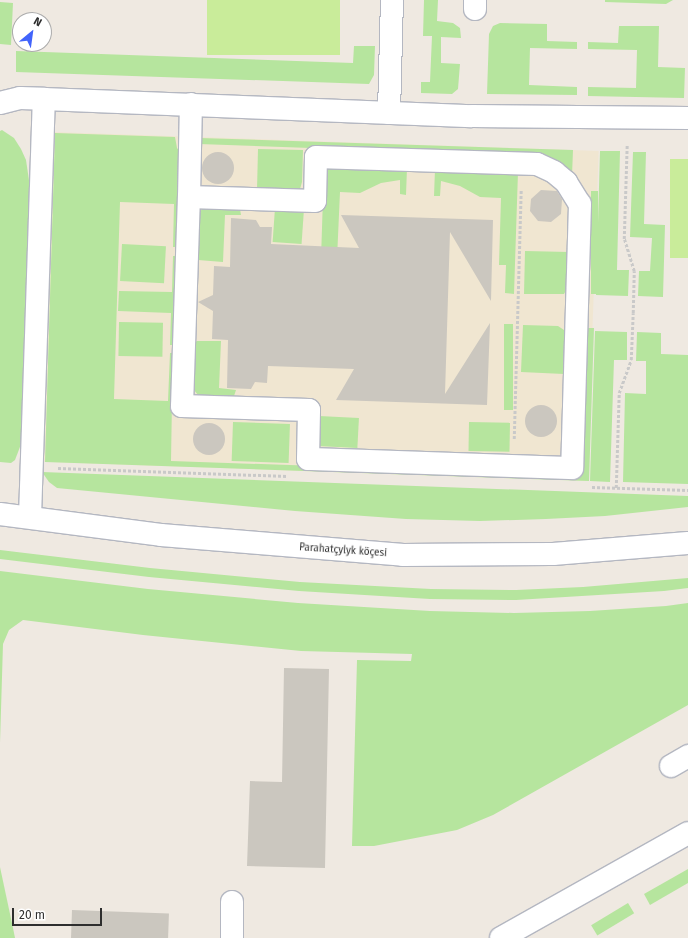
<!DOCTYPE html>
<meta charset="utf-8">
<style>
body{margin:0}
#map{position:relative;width:688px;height:938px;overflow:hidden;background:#efe9e1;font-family:"Fira Sans",sans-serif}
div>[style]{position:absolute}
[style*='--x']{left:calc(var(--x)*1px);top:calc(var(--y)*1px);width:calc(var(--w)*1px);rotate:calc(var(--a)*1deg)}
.education>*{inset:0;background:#f0e6d1;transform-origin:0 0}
.green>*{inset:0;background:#b6e59e;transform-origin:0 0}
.pitch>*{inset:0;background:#c9ec9a;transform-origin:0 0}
.building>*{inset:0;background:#cbc7bf;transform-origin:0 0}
.round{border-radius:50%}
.path>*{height:2.5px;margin-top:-1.25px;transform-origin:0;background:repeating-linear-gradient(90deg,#c9c9c9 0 3px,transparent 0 5px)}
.roads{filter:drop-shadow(1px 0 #b4b7c1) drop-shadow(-1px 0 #b4b7c1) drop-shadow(0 1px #b4b7c1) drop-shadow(0 -1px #b4b7c1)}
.minor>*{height:22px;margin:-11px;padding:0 11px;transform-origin:11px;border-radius:11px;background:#fff}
span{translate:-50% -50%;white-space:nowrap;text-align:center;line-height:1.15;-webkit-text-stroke:3px #fff;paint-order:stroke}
.street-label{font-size:10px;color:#2e2e2e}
.north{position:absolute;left:12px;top:12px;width:40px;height:40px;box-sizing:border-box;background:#fff;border:1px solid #ababab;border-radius:50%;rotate:29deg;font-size:11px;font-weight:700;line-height:16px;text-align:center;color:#2e2e2e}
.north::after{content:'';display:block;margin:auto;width:14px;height:18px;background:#4264fb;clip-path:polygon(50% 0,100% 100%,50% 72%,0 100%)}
.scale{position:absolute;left:12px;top:908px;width:90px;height:18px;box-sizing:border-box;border:2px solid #2e2e2e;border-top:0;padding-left:5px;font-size:12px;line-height:14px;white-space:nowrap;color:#2e2e2e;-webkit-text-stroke:3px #fff;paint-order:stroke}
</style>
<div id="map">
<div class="education">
<i style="left:54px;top:132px;width:545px;height:330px;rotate:2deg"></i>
</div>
<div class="green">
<i style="clip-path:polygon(424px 0,438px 0,437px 21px,453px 23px,460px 28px,461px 38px,441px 37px,441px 63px,460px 64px,458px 89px,452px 94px,421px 93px,421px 82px,430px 82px,432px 36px,423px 36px)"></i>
<i style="clip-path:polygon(605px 0,673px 0,666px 4px,605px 2px)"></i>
<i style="clip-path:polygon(0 2px,13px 3px,11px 45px,0 44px)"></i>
<i style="clip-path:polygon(500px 23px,547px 24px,547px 41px,577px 42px,577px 49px,530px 48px,529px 85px,577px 87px,577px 95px,487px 94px,489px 34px,493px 26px)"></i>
<i style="clip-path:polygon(619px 26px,659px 26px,658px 67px,685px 68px,684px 98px,588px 96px,588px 87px,636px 88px,637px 50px,588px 49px,588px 42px,618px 43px)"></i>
<i style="clip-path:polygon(354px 46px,375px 46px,374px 75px,369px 84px,16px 72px,16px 51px,353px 63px)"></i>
<i style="clip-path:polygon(2px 130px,14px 138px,21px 149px,26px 160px,30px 187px,23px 439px,15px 460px,11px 463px,0 462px,0 131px)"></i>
<i style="clip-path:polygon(55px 133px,175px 137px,177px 148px,180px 152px,179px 247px,173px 247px,174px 204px,120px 202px,114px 399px,168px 401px,170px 353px,176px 353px,172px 401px,171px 461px,577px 475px,587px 328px,594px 328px,589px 481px,45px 462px)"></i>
<i style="clip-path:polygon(200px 138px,573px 150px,572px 176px,541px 156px,199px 144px)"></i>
<i style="clip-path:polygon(258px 149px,303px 150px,302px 182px,300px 189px,257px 190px)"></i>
<i style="clip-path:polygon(600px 151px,620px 151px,617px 270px,629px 270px,628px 296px,596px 295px)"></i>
<i style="clip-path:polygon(633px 152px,646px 152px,644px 224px,665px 225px,663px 297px,638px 296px,639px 271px,650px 271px,652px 238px,630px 237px)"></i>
<i style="clip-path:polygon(324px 165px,407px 168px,406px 195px,400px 194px,400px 180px,381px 183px,360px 193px,340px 192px,337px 259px,321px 259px)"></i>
<i style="clip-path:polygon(435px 169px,518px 172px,514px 294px,505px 293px,506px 265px,499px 265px,501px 198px,480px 197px,460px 186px,441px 181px,440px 196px,434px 196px)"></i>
<i style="left:591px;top:191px;width:7px;height:103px"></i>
<i style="clip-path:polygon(203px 208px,240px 209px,241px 215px,225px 215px,223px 262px,198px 260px,197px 215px)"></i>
<i style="left:275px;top:208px;width:29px;height:34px;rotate:4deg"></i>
<i style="left:122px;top:244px;width:44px;height:37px;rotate:3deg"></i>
<i style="clip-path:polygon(525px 251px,569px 252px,568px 287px,564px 294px,524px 294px)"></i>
<i style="clip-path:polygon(173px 256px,178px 256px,176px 345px,170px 345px,171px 313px,118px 311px,119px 291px,172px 292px)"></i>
<i style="left:119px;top:322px;width:44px;height:34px;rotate:1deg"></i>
<i style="left:504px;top:324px;width:9px;height:86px"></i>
<i style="clip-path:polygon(523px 325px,558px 326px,564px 330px,566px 334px,564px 374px,521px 372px)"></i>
<i style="clip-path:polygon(595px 331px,627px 332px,627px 360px,614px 360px,610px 482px,590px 481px)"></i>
<i style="clip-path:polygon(637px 332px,661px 333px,661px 354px,688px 355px,688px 484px,623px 482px,625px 393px,646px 394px,646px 361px,636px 361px)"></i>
<i style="clip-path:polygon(197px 341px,221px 341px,219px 388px,236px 390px,234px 396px,199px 396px,193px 389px,194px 343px)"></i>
<i style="left:319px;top:416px;width:40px;height:30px;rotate:3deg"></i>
<i style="left:233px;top:422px;width:57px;height:39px;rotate:2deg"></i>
<i style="left:469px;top:422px;width:41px;height:29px;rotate:1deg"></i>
<i style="clip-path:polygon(42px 472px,688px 496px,688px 507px,605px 516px,546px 519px,480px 521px,406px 519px,295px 511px,57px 488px,49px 482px)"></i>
<i style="clip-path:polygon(0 550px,150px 568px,300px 582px,431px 589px,516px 590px,583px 587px,688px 578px,688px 588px,664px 591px,516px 600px,430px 599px,299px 591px,149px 577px,0 559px)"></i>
<i style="clip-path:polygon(0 571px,148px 589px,298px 603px,430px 611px,514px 613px,590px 611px,666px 606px,688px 603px,688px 705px,493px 815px,457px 830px,374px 846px,352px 846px,357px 660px,411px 661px,412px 654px,301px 651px,143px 635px,23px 620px,9px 630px,3px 644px,0 743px)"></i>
<i style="clip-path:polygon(0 867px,13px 928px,15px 938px,0 938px)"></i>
<i style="clip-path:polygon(688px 869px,688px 883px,650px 905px,644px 894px)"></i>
<i style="left:628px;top:903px;width:12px;height:43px;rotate:59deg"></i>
</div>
<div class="pitch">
<i style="left:207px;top:0;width:133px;height:55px"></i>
<i style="left:670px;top:159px;width:18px;height:99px"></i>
</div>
<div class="building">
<i class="round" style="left:202px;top:152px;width:32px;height:32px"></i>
<i style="clip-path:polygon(541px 190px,557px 191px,562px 199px,561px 214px,551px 222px,538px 221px,530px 211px,531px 199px)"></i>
<i style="clip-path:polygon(341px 215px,493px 220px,491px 301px,450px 232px,445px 394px,490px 323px,487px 405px,336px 400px,354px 369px,268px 366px,267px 383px,255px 382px,251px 389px,227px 388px,228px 340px,212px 339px,213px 311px,198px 302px,213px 295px,214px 266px,230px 267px,231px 218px,256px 220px,260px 227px,272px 227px,271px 244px,359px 248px)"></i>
<i class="round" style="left:525px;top:405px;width:32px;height:32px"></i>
<i class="round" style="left:193px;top:423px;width:32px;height:32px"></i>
<i style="clip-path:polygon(284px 668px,329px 669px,325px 868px,247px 866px,250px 781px,282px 782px)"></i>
<i style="left:72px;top:910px;width:97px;height:28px;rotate:2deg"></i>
</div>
<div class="path">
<i style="--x:514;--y:439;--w:249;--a:-88.4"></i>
<i style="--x:58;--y:468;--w:229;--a:2"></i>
<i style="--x:592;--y:487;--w:96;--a:1.8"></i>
<i style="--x:616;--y:488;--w:95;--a:-88.2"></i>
<i style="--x:619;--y:393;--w:35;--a:-70"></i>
<i style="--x:631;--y:360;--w:47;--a:-87.6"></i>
<i style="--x:633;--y:313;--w:42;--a:-88.6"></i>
<i style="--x:634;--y:271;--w:34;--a:-107"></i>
<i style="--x:624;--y:239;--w:95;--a:-88.2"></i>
</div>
<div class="roads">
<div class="minor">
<i style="--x:475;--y:9;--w:9;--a:-90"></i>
<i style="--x:0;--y:103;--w:21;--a:-14"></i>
<i style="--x:20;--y:98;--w:24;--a:2"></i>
<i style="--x:44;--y:99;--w:428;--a:2.3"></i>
<i style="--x:472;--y:116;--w:216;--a:0.5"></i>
<i style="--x:389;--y:113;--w:113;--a:-88.5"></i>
<i style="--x:316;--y:157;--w:221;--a:1.8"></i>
<i style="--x:537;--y:164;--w:19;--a:25"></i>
<i style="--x:554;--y:172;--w:16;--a:40"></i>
<i style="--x:566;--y:182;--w:26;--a:58"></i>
<i style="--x:580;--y:204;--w:264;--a:91.7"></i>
<i style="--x:572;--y:468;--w:264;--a:-178"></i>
<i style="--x:308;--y:459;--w:49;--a:-88.8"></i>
<i style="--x:309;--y:410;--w:127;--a:-178.2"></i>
<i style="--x:182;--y:406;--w:209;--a:-88.1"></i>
<i style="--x:189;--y:197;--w:126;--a:1.8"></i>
<i style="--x:315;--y:201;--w:44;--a:-88.7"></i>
<i style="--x:189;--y:197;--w:93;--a:-88.8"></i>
<i style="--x:0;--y:514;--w:162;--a:7.4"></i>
<i style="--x:161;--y:535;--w:243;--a:4.7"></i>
<i style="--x:403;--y:555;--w:150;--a:-0.4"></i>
<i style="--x:553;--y:554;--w:135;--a:-4.7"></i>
<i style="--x:30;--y:517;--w:418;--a:-88.1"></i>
<i style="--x:671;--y:766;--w:20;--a:-30"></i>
<i style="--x:232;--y:938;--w:36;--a:-90"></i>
<i style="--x:501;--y:938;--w:214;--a:-29.3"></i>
</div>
</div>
<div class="street-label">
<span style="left:343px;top:551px;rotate:4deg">Parahatçylyk köçesi</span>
</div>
<div class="north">N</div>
<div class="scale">20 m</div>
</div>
